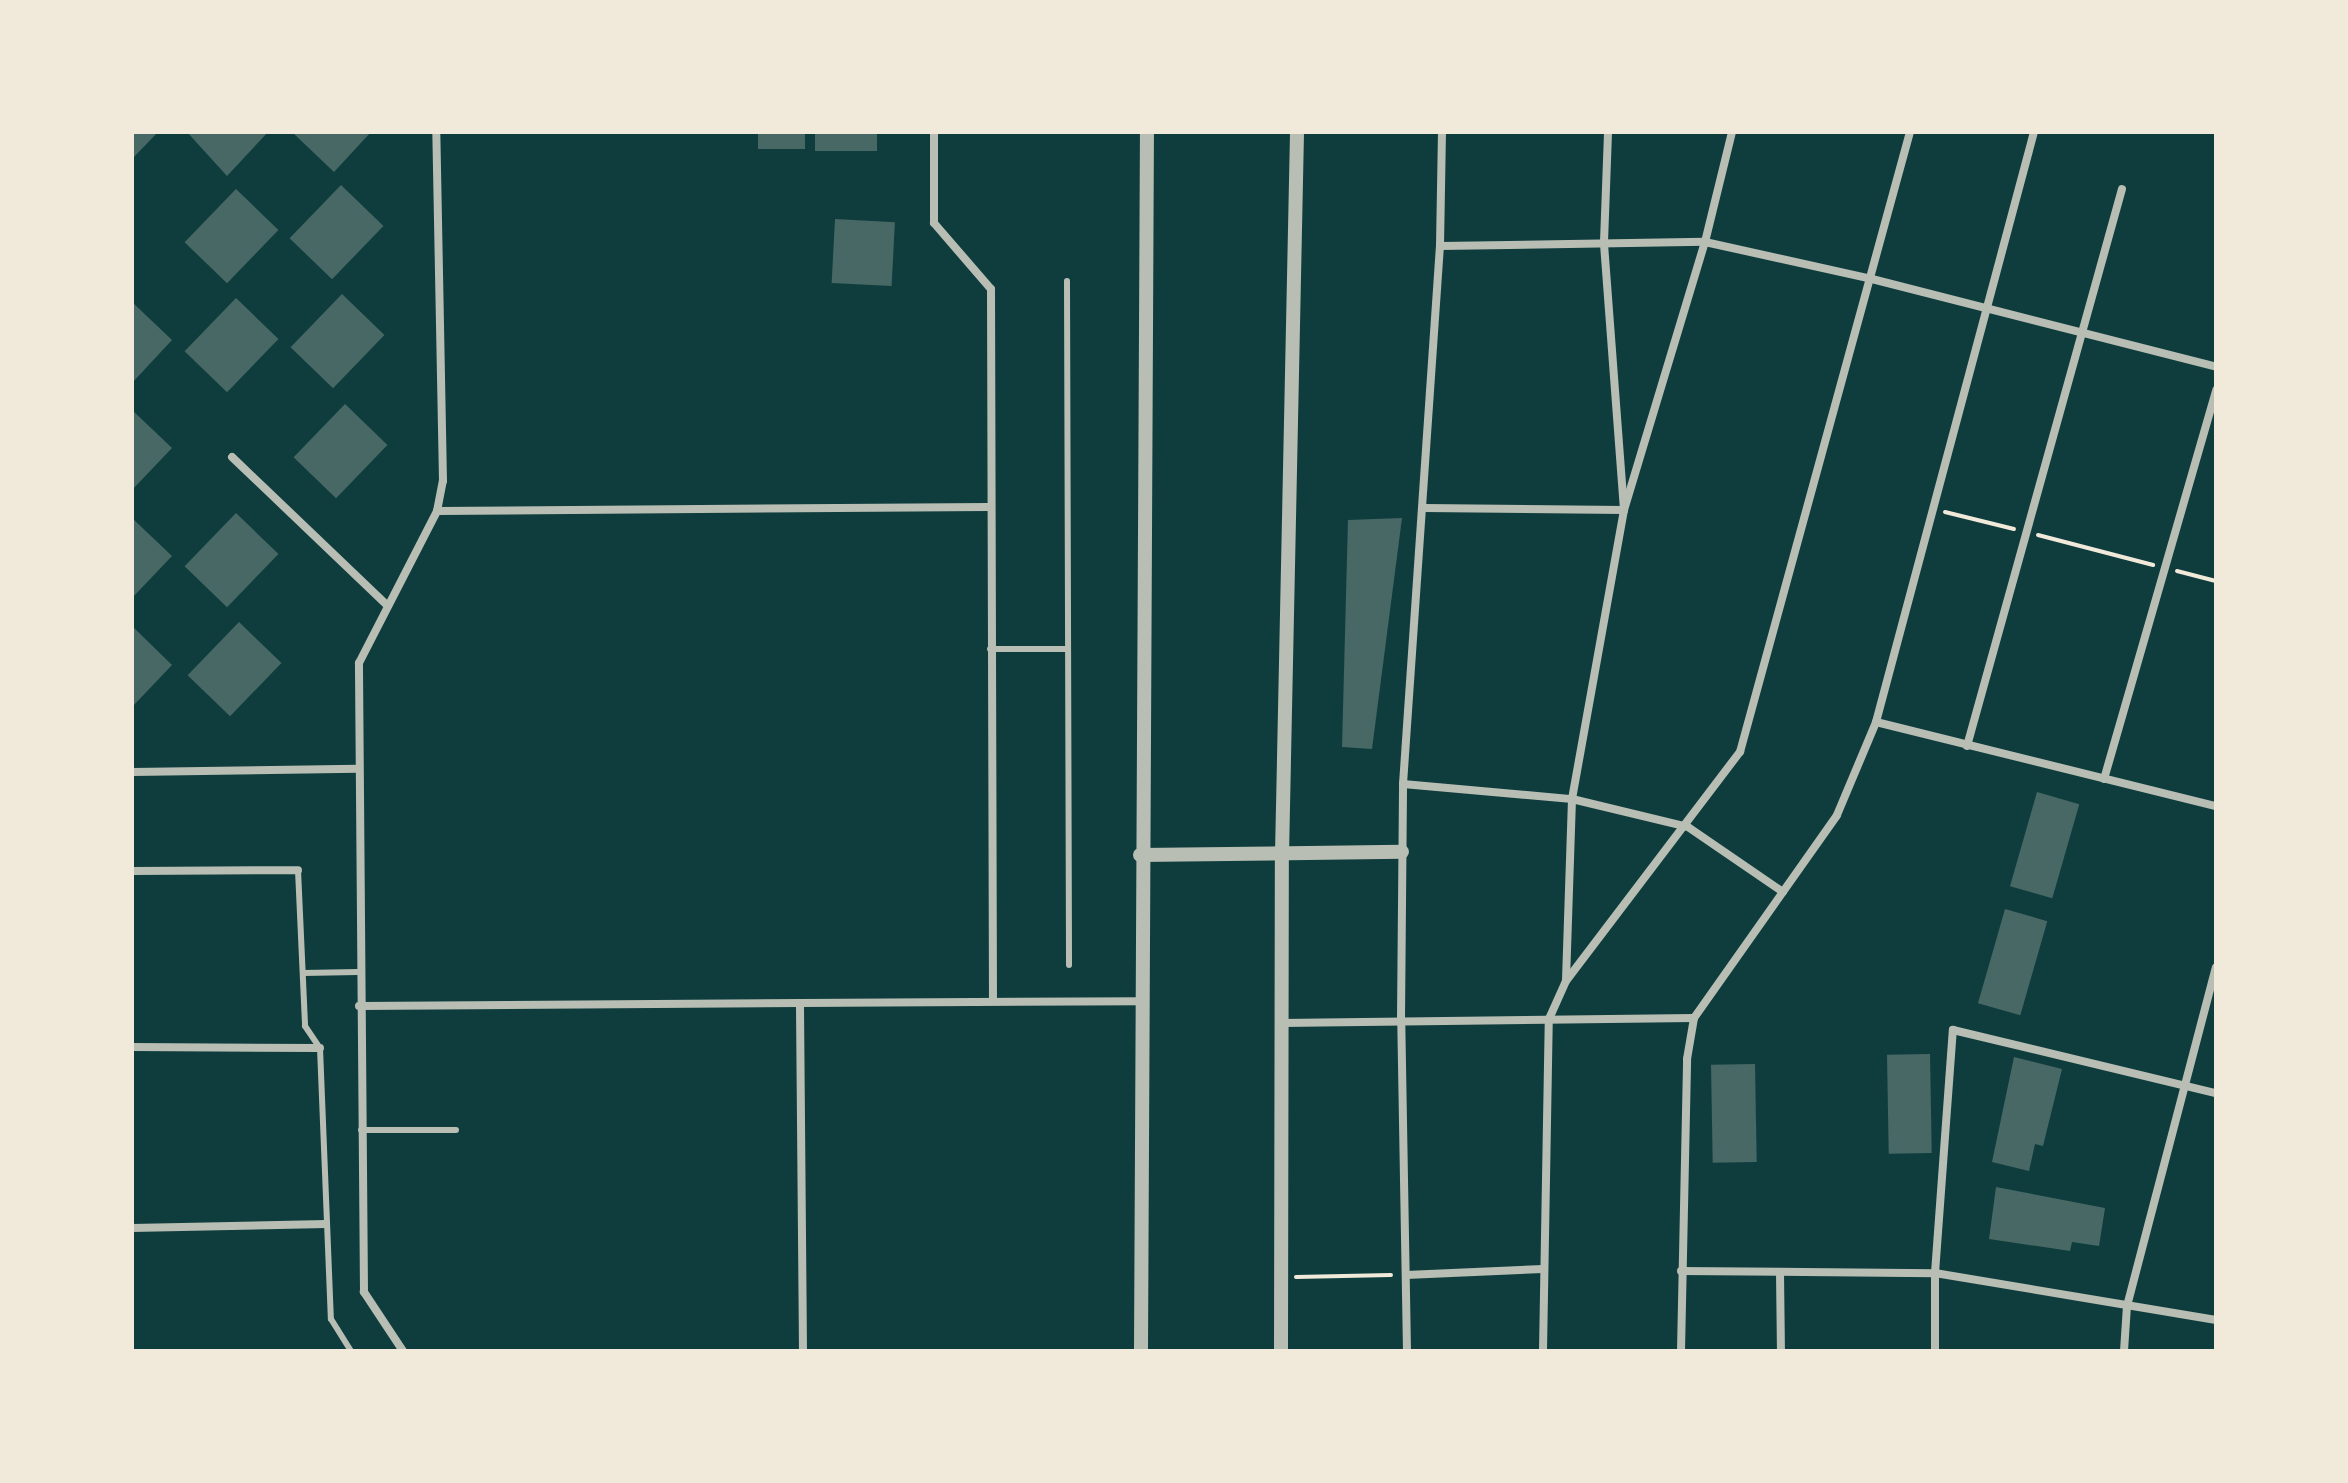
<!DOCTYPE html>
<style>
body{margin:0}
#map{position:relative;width:2348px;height:1483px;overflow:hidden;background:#0f3d3e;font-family:Figtree,sans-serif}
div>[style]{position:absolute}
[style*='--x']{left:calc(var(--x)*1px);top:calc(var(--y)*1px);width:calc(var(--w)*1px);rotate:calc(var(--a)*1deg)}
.building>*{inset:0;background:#486865;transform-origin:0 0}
.path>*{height:4px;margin:-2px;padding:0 2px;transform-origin:2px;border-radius:2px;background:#f1e9da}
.service>*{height:6px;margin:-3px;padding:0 3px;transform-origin:3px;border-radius:3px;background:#b8beb3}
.minor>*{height:8px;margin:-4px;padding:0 4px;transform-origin:4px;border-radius:4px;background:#b8beb3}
.tertiary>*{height:14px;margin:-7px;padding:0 7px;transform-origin:7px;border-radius:7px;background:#b8beb3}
span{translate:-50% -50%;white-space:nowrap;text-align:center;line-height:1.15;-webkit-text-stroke:6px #f1e9da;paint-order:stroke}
.frame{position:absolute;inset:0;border:134px solid #f1e9da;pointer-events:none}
</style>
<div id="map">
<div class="building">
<i style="clip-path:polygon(132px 132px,158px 132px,132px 159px)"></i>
<i style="clip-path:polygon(187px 132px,268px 132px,227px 176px)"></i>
<i style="clip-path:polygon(292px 132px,371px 132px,334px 172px)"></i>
<i style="left:758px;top:132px;width:47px;height:17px"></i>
<i style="left:815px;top:132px;width:62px;height:19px"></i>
<i style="left:341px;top:185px;width:59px;height:74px;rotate:44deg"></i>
<i style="left:236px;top:189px;width:59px;height:74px;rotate:44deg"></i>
<i style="left:835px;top:219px;width:60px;height:64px;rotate:3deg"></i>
<i style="left:342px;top:294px;width:59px;height:74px;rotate:44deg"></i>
<i style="left:236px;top:298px;width:59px;height:74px;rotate:44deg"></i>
<i style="clip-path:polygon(132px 302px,172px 340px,132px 383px)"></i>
<i style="left:345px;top:404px;width:59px;height:74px;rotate:44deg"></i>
<i style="clip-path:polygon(132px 410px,172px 448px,132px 490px)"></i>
<i style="left:236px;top:513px;width:59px;height:74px;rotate:44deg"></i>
<i style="clip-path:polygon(132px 518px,172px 556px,132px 598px)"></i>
<i style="clip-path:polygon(1402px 518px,1372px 749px,1342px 747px,1348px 520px)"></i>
<i style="left:239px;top:622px;width:59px;height:74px;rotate:44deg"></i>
<i style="clip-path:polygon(132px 626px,172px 665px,132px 707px)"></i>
<i style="left:2037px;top:792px;width:44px;height:98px;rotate:16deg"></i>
<i style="left:2005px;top:909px;width:44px;height:98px;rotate:16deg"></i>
<i style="left:1930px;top:1054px;width:99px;height:43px;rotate:89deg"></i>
<i style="clip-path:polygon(2014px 1057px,2062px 1069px,2043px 1146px,2035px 1144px,2029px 1171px,1992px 1162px)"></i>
<i style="left:1755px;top:1064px;width:98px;height:44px;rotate:89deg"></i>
<i style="clip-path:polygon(1996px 1187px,2105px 1208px,2099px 1246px,2072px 1242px,2070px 1251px,1989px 1239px)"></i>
</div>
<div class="path">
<i style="--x:1945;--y:512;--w:71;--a:13.8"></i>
<i style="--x:2038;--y:535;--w:119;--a:14.6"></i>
<i style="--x:2177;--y:571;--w:40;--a:14.4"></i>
<i style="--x:1296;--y:1277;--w:95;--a:-1.2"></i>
</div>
<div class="service">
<i style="--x:1067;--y:281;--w:684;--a:89.83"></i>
<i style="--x:990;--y:649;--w:77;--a:0"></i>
<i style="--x:298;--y:870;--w:156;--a:87.4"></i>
<i style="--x:305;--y:1026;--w:27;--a:56"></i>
<i style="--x:320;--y:1048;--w:271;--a:87.7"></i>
<i style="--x:331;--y:1319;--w:38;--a:58"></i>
<i style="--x:303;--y:973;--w:55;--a:-1"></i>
<i style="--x:361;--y:1130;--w:95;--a:0"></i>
</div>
<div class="minor">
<i style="--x:934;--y:132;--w:91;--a:90"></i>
<i style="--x:934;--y:223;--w:87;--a:49.2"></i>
<i style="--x:991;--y:289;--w:712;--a:89.84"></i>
<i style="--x:1440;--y:246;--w:265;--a:-0.9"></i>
<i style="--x:1705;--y:242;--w:167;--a:12.5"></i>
<i style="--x:1868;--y:278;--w:359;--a:14.3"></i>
<i style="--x:232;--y:457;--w:214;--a:43.7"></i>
<i style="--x:1424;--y:508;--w:200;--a:0.6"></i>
<i style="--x:1624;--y:510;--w:280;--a:-73.2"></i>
<i style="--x:1705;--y:242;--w:113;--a:-76.2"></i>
<i style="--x:437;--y:511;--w:552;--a:-0.42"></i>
<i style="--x:1876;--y:722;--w:350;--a:13.9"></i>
<i style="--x:1967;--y:746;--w:578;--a:-74.45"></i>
<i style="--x:132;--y:772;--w:226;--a:-0.8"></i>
<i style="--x:2104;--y:779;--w:405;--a:-73.9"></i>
<i style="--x:1403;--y:784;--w:170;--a:5.1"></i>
<i style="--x:1572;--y:799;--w:119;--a:13.6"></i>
<i style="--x:1688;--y:827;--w:115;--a:34.4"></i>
<i style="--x:132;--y:871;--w:166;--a:-0.3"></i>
<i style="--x:1566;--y:980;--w:181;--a:-88.1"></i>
<i style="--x:1572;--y:799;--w:294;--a:-79.8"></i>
<i style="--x:1624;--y:510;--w:269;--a:-94.3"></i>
<i style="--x:1604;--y:242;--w:110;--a:-87.9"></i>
<i style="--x:359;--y:1006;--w:441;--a:-0.4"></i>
<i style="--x:1281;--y:1023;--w:413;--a:-0.7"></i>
<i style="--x:132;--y:1047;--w:188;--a:0.3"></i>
<i style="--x:132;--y:1228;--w:194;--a:-1.2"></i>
<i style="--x:1681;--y:1271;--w:254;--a:0.5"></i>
<i style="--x:1935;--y:1273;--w:285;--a:9.5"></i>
<i style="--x:1780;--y:1273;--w:78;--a:89.3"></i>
<i style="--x:1406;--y:1275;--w:137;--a:-2.5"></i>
<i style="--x:403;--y:1351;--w:71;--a:-123.5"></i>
<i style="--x:364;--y:1292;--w:629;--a:-90.46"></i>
<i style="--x:359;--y:663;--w:171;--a:-62.8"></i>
<i style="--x:437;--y:511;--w:31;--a:-79"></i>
<i style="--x:443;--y:481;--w:349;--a:-91.1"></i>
<i style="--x:803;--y:1351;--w:348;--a:-90.5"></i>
<i style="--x:800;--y:1003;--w:341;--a:-0.3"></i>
<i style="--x:1407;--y:1351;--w:332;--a:-91"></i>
<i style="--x:1401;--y:1019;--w:235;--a:-89.5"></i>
<i style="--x:1403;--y:784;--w:539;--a:-86.07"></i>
<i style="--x:1440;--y:246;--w:114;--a:-89"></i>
<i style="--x:1543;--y:1351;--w:332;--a:-89"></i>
<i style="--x:1549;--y:1019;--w:42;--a:-65.9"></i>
<i style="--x:1566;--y:981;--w:288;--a:-52.8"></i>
<i style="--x:1740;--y:752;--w:643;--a:-74.67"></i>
<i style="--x:1681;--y:1351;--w:292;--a:-88.8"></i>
<i style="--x:1687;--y:1059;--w:42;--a:-80.3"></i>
<i style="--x:1694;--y:1018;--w:248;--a:-54.8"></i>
<i style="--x:1837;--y:815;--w:101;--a:-67.2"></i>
<i style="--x:1876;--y:722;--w:611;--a:-75.01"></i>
<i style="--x:1935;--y:1351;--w:78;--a:-90"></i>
<i style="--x:1935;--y:1273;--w:244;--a:-85.8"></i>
<i style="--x:1953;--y:1030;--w:270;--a:13.5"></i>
<i style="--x:2124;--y:1351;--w:45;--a:-86.2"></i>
<i style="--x:2127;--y:1306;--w:350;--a:-75.3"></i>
</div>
<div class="tertiary">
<i style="--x:1140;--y:855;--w:262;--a:-0.7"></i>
<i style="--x:1141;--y:1351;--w:1219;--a:-89.72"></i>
<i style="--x:1281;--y:1351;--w:496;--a:-89.9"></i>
<i style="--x:1282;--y:855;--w:723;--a:-88.81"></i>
</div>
<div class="frame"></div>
</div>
